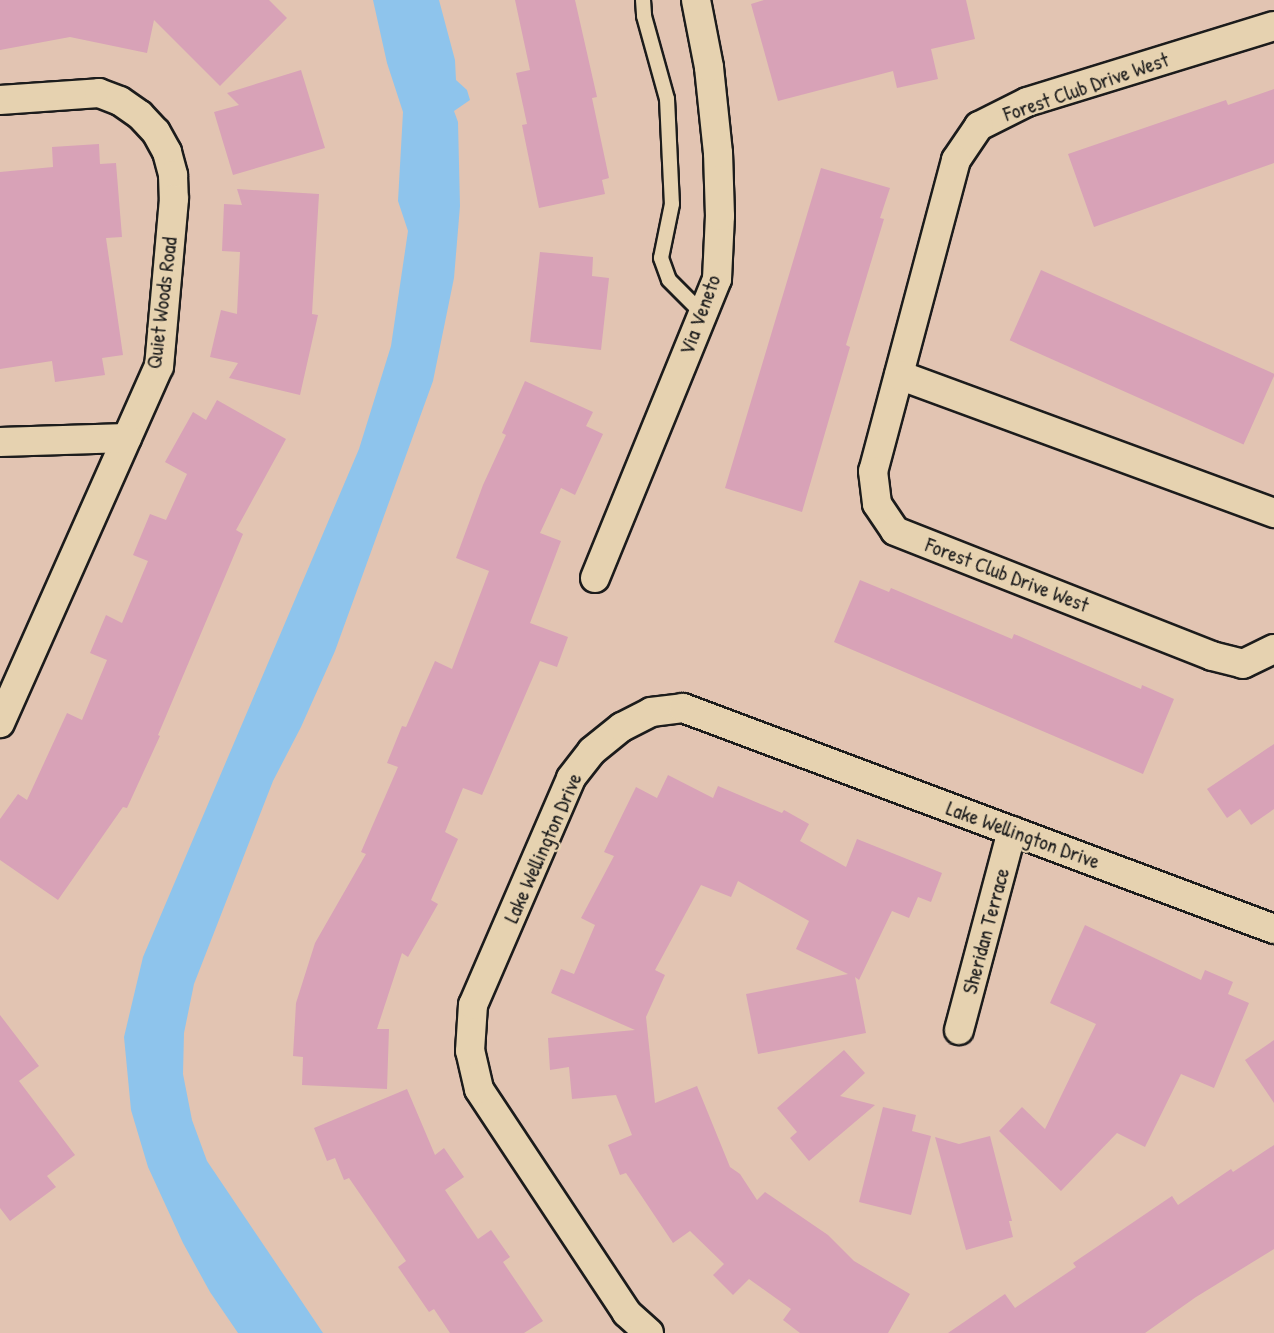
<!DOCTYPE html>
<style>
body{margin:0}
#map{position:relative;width:1274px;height:1333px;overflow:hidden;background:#e2c4b2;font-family:"Patrick Hand",sans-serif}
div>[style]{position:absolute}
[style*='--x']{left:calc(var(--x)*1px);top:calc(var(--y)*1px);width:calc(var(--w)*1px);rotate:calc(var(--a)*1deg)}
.water>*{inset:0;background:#8ec4ec}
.building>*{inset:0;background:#d8a2b7;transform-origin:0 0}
.roads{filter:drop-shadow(2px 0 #1c1c1c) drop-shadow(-2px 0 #1c1c1c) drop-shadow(0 2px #1c1c1c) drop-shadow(0 -2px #1c1c1c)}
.lane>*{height:14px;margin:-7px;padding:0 7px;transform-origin:7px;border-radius:7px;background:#e6d2b0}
.street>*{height:28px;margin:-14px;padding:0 14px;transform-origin:14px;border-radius:14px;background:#e6d2b0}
span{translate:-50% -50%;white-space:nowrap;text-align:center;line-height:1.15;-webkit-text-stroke:4.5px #e6d2b0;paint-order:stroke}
.street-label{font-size:21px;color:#1c1c1c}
</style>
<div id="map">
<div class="water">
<i style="clip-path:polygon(373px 0,439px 0,455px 60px,456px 80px,467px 90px,470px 100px,454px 111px,458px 122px,460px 206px,454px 278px,433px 381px,335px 651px,301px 727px,273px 781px,194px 984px,184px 1033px,183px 1074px,192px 1120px,207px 1161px,323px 1333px,238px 1333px,210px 1292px,183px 1243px,148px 1167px,131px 1110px,124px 1037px,143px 957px,359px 449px,391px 346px,408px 231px,398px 201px,403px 112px,387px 63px)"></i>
</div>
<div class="building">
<i style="clip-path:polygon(0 0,269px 0,287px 18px,220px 86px,154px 20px,147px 53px,70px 37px,0 50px)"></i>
<i style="clip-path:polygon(515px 0,575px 0,597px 97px,592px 98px,609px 178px,602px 180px,605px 194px,539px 208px,522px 125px,527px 124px,516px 73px,530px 70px)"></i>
<i style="clip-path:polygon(764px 0,966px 0,975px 39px,931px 49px,938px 79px,897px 88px,893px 71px,778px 101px,751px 4px)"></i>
<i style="clip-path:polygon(301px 70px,325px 148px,233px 175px,214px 112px,239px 105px,227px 93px)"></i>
<i style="clip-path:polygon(1274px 89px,1274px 163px,1094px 227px,1068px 154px,1226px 100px,1228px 105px)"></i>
<i style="clip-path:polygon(99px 144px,100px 164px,116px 163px,122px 237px,106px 238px,123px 355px,102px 358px,105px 375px,55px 382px,52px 361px,0 369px,0 172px,53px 167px,52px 147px)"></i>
<i style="clip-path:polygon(821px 168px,890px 188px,880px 218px,884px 219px,846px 345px,850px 347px,802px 512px,725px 488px)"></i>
<i style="clip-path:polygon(237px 189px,319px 194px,312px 314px,318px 315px,300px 395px,229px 378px,238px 363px,210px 357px,221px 310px,237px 314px,240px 252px,222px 251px,224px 204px,242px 205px)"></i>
<i style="clip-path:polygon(540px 252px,593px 257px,592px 276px,609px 278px,601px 350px,530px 342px)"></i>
<i style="left:1041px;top:270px;width:256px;height:77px;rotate:24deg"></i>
<i style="clip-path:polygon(525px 381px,593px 412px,586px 426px,603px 434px,575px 495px,561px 488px,540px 533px,561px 541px,530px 623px,568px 637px,557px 667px,540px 661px,482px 795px,463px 788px,445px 832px,458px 839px,431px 900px,438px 904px,408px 957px,402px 953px,377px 1029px,389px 1029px,387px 1089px,302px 1085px,303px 1057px,293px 1056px,296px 1003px,315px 943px,366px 854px,361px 852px,398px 767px,387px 763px,402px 726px,406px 727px,435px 661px,452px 669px,489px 571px,456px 558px,483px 485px,506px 435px,502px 433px)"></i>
<i style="clip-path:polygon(217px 400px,286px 439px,236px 530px,243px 534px,158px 735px,160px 736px,127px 808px,123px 807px,58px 900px,0 860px,0 819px,18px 794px,27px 800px,67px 713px,82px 720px,107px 660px,90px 653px,106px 615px,122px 623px,148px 561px,133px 555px,150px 514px,166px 520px,187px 474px,165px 462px,193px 412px,206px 420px)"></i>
<i style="clip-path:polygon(860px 580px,889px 592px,891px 588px,1012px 639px,1014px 634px,1141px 689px,1142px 685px,1174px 699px,1143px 774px,834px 642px)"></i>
<i style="clip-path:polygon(1274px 744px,1274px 809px,1251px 825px,1240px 809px,1227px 818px,1207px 789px)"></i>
<i style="clip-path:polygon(668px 775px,713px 798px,718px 786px,782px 813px,784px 810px,809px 824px,800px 841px,846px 867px,857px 839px,942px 873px,931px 902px,918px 897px,909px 918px,892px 911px,859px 980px,855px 977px,866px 1033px,758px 1054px,746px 994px,848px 974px,796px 949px,809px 921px,738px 881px,731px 897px,701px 885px,655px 970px,665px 975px,646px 1017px,655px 1103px,697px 1086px,730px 1167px,740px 1174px,757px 1200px,765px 1192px,828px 1235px,854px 1261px,910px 1294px,888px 1333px,800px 1333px,783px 1320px,791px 1309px,749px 1279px,733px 1295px,713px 1275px,724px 1264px,690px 1231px,673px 1243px,626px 1173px,620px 1175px,608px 1145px,632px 1135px,616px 1095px,572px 1099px,569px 1067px,550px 1070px,548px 1038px,635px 1030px,551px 993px,561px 969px,574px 974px,595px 925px,581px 918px,614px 856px,604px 852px,636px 787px,657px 798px)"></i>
<i style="clip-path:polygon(1085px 925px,1201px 980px,1205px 970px,1233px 982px,1228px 994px,1249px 1003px,1214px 1088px,1181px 1074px,1145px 1147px,1117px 1133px,1061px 1191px,999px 1131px,1022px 1107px,1045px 1129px,1096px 1024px,1050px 1003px)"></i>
<i style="clip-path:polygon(0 1015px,39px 1066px,19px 1081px,75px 1155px,47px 1176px,56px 1187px,10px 1221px,0 1208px)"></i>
<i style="clip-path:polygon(1274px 1040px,1274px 1103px,1245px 1060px)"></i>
<i style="clip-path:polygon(844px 1050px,865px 1073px,840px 1096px,875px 1105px,809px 1161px,790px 1138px,797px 1132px,777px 1108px)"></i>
<i style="clip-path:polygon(407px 1089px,435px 1155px,444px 1148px,464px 1177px,445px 1190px,478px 1239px,491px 1230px,510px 1257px,503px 1262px,543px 1321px,524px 1333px,450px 1333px,434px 1309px,429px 1312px,398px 1267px,406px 1261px,349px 1178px,344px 1180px,335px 1158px,327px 1161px,314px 1128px)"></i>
<i style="clip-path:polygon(883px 1107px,916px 1115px,912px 1131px,931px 1136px,911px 1215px,859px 1202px)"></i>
<i style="clip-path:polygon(990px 1136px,1012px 1221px,1009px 1221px,1013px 1237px,966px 1250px,935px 1137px,959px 1144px)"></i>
<i style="clip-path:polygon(1274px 1145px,1274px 1249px,1196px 1297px,1145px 1333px,948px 1333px,1005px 1294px,1015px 1308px,1076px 1267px,1073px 1263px,1172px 1196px,1178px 1205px,1231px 1169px,1233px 1172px)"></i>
</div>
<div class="roads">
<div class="lane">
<i style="--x:643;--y:0;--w:16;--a:86"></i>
<i style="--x:644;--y:16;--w:86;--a:74.5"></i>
<i style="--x:667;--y:99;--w:105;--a:87.3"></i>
<i style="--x:672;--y:204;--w:55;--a:101.5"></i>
<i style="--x:661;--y:258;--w:23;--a:70"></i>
<i style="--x:669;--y:280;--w:48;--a:45"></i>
</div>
<div class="street">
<i style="--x:1274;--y:26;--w:258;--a:162.9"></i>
<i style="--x:1027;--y:102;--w:54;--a:153.4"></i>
<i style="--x:979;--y:126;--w:41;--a:124.1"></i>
<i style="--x:956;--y:160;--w:322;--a:104.9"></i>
<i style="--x:873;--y:471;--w:33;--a:83"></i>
<i style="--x:877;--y:504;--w:32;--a:56"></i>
<i style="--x:895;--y:531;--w:341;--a:21.5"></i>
<i style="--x:1212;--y:656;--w:32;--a:14"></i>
<i style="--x:1243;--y:664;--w:34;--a:-26"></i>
<i style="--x:0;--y:100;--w:99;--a:-4"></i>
<i style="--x:99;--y:93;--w:22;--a:21"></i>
<i style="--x:120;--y:101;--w:24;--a:35"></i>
<i style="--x:140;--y:115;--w:23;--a:47"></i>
<i style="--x:156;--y:132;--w:23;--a:61"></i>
<i style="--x:167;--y:152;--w:24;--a:75"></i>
<i style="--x:173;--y:175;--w:24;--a:88"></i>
<i style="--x:174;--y:199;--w:168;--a:95.1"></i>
<i style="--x:159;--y:366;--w:391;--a:114"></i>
<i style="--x:899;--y:375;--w:400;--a:20.2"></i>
<i style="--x:0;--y:442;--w:127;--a:-1.8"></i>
<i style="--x:595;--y:578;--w:323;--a:-67.8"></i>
<i style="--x:717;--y:279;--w:63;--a:-87.3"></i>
<i style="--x:720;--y:216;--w:63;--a:-91.8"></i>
<i style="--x:718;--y:153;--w:86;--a:-96"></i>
<i style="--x:709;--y:67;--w:68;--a:-101"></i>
<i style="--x:959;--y:1030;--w:206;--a:-75.1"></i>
<i style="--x:649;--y:1333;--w:30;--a:-138"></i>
<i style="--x:627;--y:1313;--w:268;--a:-123.5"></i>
<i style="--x:479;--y:1089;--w:39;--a:-103"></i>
<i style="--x:470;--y:1051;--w:46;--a:-86.3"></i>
<i style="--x:473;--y:1005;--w:247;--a:-66.6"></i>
<i style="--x:571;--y:778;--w:34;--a:-52"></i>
<i style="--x:592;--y:751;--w:38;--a:-39"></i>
<i style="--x:622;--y:727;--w:33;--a:-27"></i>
<i style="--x:651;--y:712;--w:32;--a:-7"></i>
<i style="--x:683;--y:708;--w:631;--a:20.5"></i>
</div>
</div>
<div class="street-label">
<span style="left:1086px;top:87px;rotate:-19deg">Forest Club Drive West</span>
<span style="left:162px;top:303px;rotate:-83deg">Quiet Woods Road</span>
<span style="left:700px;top:315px;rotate:-70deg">Via Veneto</span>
<span style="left:1007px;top:575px;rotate:21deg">Forest Club Drive West</span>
<span style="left:1023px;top:835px;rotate:20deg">Lake Wellington Drive</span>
<span style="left:543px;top:848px;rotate:-66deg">Lake Wellington Drive</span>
<span style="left:986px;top:931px;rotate:-75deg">Sheridan Terrace</span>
</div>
</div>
